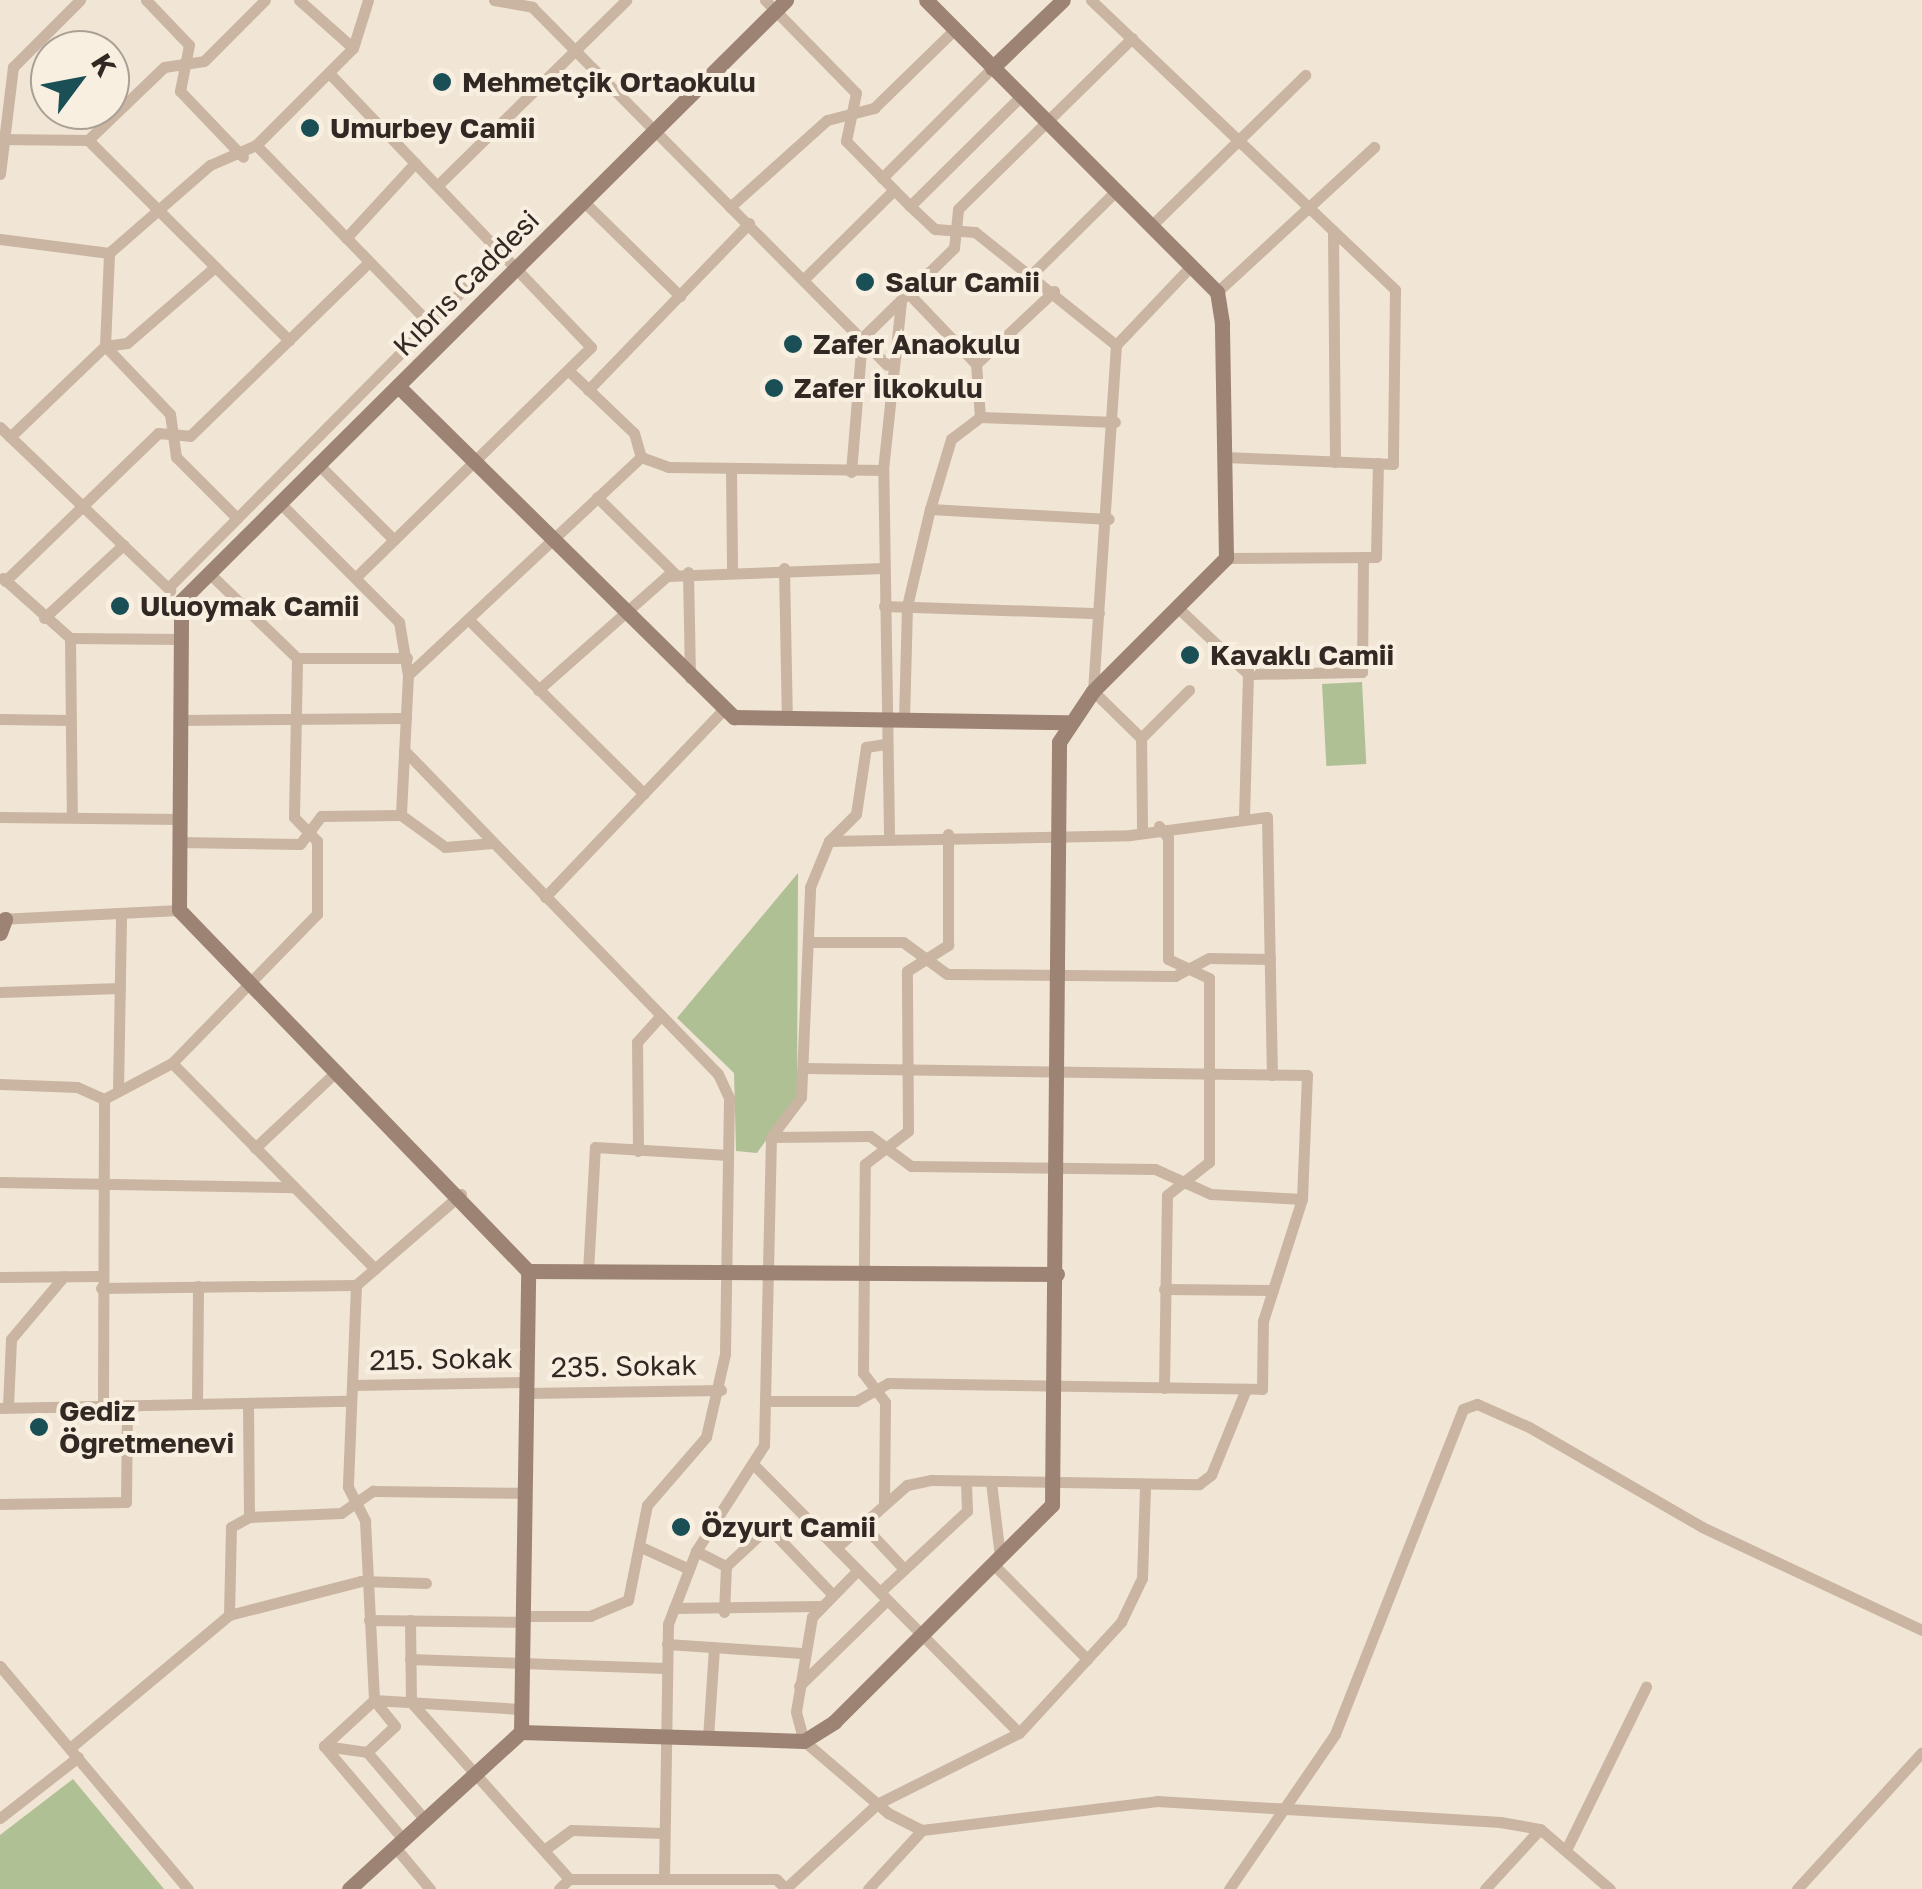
<!DOCTYPE html>
<meta charset="utf-8">
<style>
body{margin:0}
#map{position:relative;width:1922px;height:1889px;overflow:hidden;background:#f1e5d5;font-family:"Golos Text",sans-serif}
div>[style]{position:absolute}
[style*='--x']{left:calc(var(--x)*1px);top:calc(var(--y)*1px);width:calc(var(--w)*1px);rotate:calc(var(--a)*1deg)}
.green>*{inset:0;background:#b0c095;transform-origin:0 0}
.street>*{height:11px;margin:-5.5px;padding:0 5.5px;transform-origin:5.5px;border-radius:5.5px;background:#c9b5a1}
.secondary>*{height:15px;margin:-7.5px;padding:0 7.5px;transform-origin:7.5px;border-radius:7.5px;background:#9c8373}
.dots>*{width:28px;height:28px;translate:-50% -50%;box-sizing:border-box;border:5px solid #f9efe1;border-radius:50%}
span{translate:-50% -50%;white-space:nowrap;text-align:center;line-height:1.15;-webkit-text-stroke:8px #f9efe1;paint-order:stroke}
.poi-label{font-size:28px;color:#332924;font-weight:700}
.left{translate:0 -50%;text-align:left}
.street-label{font-size:28px;color:#332924}
.north{position:absolute;left:30px;top:30px;width:100px;height:100px;box-sizing:border-box;background:#f9efe1;border:2px solid #aaa095;border-radius:50%;rotate:58deg;font-size:28px;font-weight:700;line-height:40px;text-align:center;color:#332924}
.north::after{content:'';display:block;margin:auto;width:35px;height:45px;background:#194f55;clip-path:polygon(50% 0,100% 100%,50% 72%,0 100%)}
</style>
<div id="map">
<div class="green">
<i style="left:1362px;top:682px;width:82px;height:40px;rotate:87deg"></i>
<i style="clip-path:polygon(798px 873px,797px 1097px,757px 1153px,736px 1151px,734px 1073px,677px 1018px)"></i>
<i style="clip-path:polygon(73px 1779px,164px 1889px,0 1889px,0 1835px)"></i>
</div>
<div class="street">
<i style="--x:146;--y:0;--w:62;--a:46.3"></i>
<i style="--x:189;--y:45;--w:47;--a:101.1"></i>
<i style="--x:180;--y:91;--w:91;--a:46.3"></i>
<i style="--x:299;--y:0;--w:72;--a:41.6"></i>
<i style="--x:494;--y:0;--w:39;--a:10"></i>
<i style="--x:532;--y:7;--w:504;--a:45.24"></i>
<i style="--x:765;--y:0;--w:130;--a:45.6"></i>
<i style="--x:856;--y:93;--w:49;--a:101.8"></i>
<i style="--x:846;--y:141;--w:91;--a:45.4"></i>
<i style="--x:910;--y:206;--w:34;--a:43"></i>
<i style="--x:935;--y:229;--w:40;--a:4.3"></i>
<i style="--x:975;--y:232;--w:181;--a:38.7"></i>
<i style="--x:1091;--y:0;--w:420;--a:43.6"></i>
<i style="--x:1395;--y:290;--w:174;--a:90.7"></i>
<i style="--x:1393;--y:464;--w:168;--a:-177.6"></i>
<i style="--x:329;--y:73;--w:379;--a:46.3"></i>
<i style="--x:591;--y:347;--w:329;--a:135.6"></i>
<i style="--x:0;--y:139;--w:88;--a:0.7"></i>
<i style="--x:88;--y:140;--w:284;--a:44.9"></i>
<i style="--x:88;--y:140;--w:105;--a:-43.8"></i>
<i style="--x:164;--y:67;--w:40;--a:-8.5"></i>
<i style="--x:204;--y:61;--w:86;--a:-45"></i>
<i style="--x:256;--y:145;--w:250;--a:45.8"></i>
<i style="--x:0;--y:174;--w:108;--a:-83.1"></i>
<i style="--x:13;--y:67;--w:95;--a:-45"></i>
<i style="--x:882;--y:178;--w:156;--a:-45"></i>
<i style="--x:438;--y:185;--w:264;--a:-44.5"></i>
<i style="--x:583;--y:201;--w:136;--a:44.4"></i>
<i style="--x:910;--y:206;--w:156;--a:-44.7"></i>
<i style="--x:730;--y:207;--w:130;--a:-41.9"></i>
<i style="--x:827;--y:120;--w:49;--a:-14.3"></i>
<i style="--x:874;--y:108;--w:113;--a:-44.3"></i>
<i style="--x:1151;--y:226;--w:216;--a:-44.4"></i>
<i style="--x:1333;--y:231;--w:231;--a:89.5"></i>
<i style="--x:346;--y:238;--w:102;--a:-47.4"></i>
<i style="--x:0;--y:239;--w:110;--a:7.3"></i>
<i style="--x:806;--y:277;--w:124;--a:-44.7"></i>
<i style="--x:1028;--y:278;--w:124;--a:-44.7"></i>
<i style="--x:1217;--y:292;--w:214;--a:-42.7"></i>
<i style="--x:976;--y:364;--w:107;--a:-43.1"></i>
<i style="--x:568;--y:370;--w:91;--a:43.7"></i>
<i style="--x:634;--y:433;--w:25;--a:74"></i>
<i style="--x:588;--y:390;--w:232;--a:-46"></i>
<i style="--x:980;--y:417;--w:135;--a:2.1"></i>
<i style="--x:0;--y:427;--w:236;--a:43.8"></i>
<i style="--x:10;--y:437;--w:132;--a:-43.8"></i>
<i style="--x:105;--y:346;--w:22;--a:-8"></i>
<i style="--x:127;--y:343;--w:116;--a:-40.8"></i>
<i style="--x:641;--y:457;--w:29;--a:20"></i>
<i style="--x:668;--y:467;--w:215;--a:0.8"></i>
<i style="--x:319;--y:465;--w:106;--a:45"></i>
<i style="--x:731;--y:470;--w:98;--a:89.4"></i>
<i style="--x:851;--y:472;--w:134;--a:-85.3"></i>
<i style="--x:862;--y:338;--w:129;--a:-44.4"></i>
<i style="--x:954;--y:248;--w:39;--a:-84"></i>
<i style="--x:958;--y:209;--w:244;--a:-44.5"></i>
<i style="--x:597;--y:497;--w:111;--a:44.6"></i>
<i style="--x:280;--y:503;--w:168;--a:45"></i>
<i style="--x:399;--y:622;--w:54;--a:80.4"></i>
<i style="--x:408;--y:675;--w:140;--a:92.9"></i>
<i style="--x:930;--y:509;--w:179;--a:3.2"></i>
<i style="--x:237;--y:518;--w:86;--a:-135"></i>
<i style="--x:176;--y:457;--w:43;--a:-97.9"></i>
<i style="--x:170;--y:414;--w:94;--a:-133.7"></i>
<i style="--x:105;--y:346;--w:93;--a:-87.5"></i>
<i style="--x:109;--y:253;--w:134;--a:-41.1"></i>
<i style="--x:210;--y:165;--w:50;--a:-23.5"></i>
<i style="--x:256;--y:145;--w:137;--a:-45"></i>
<i style="--x:353;--y:48;--w:50;--a:-72.6"></i>
<i style="--x:1226;--y:558;--w:150;--a:-0.4"></i>
<i style="--x:1376;--y:557;--w:94;--a:-88.8"></i>
<i style="--x:784;--y:568;--w:152;--a:88.9"></i>
<i style="--x:688;--y:572;--w:106;--a:88.9"></i>
<i style="--x:3;--y:578;--w:90;--a:41.8"></i>
<i style="--x:70;--y:638;--w:111;--a:0.5"></i>
<i style="--x:5;--y:581;--w:213;--a:-44"></i>
<i style="--x:158;--y:433;--w:32;--a:5"></i>
<i style="--x:190;--y:436;--w:250;--a:-44.2"></i>
<i style="--x:168;--y:588;--w:470;--a:-45.3"></i>
<i style="--x:884;--y:606;--w:215;--a:1.9"></i>
<i style="--x:1177;--y:607;--w:98;--a:43.3"></i>
<i style="--x:1248;--y:674;--w:114;--a:-1"></i>
<i style="--x:1362;--y:672;--w:115;--a:-89.5"></i>
<i style="--x:44;--y:618;--w:108;--a:-42.7"></i>
<i style="--x:468;--y:619;--w:248;--a:44.8"></i>
<i style="--x:70;--y:638;--w:178;--a:89.4"></i>
<i style="--x:297;--y:658;--w:110;--a:0"></i>
<i style="--x:408;--y:675;--w:319;--a:-43.1"></i>
<i style="--x:538;--y:690;--w:172;--a:-41.5"></i>
<i style="--x:667;--y:576;--w:217;--a:-2.1"></i>
<i style="--x:0;--y:719;--w:70;--a:0.8"></i>
<i style="--x:180;--y:720;--w:226;--a:-0.5"></i>
<i style="--x:904;--y:720;--w:114;--a:-88.5"></i>
<i style="--x:907;--y:606;--w:100;--a:-76.7"></i>
<i style="--x:930;--y:509;--w:73;--a:-73.3"></i>
<i style="--x:951;--y:439;--w:36;--a:-37"></i>
<i style="--x:980;--y:417;--w:53;--a:-94.3"></i>
<i style="--x:976;--y:364;--w:97;--a:-133.7"></i>
<i style="--x:1141;--y:738;--w:68;--a:-45"></i>
<i style="--x:404;--y:750;--w:451;--a:45.9"></i>
<i style="--x:718;--y:1074;--w:26;--a:65"></i>
<i style="--x:729;--y:1098;--w:256;--a:90.9"></i>
<i style="--x:725;--y:1354;--w:85;--a:102.9"></i>
<i style="--x:706;--y:1437;--w:90;--a:130.9"></i>
<i style="--x:647;--y:1505;--w:97;--a:101.3"></i>
<i style="--x:628;--y:1600;--w:41;--a:157.2"></i>
<i style="--x:590;--y:1616;--w:68;--a:180"></i>
<i style="--x:0;--y:817;--w:180;--a:0.6"></i>
<i style="--x:1244;--y:817;--w:143;--a:-88.4"></i>
<i style="--x:1159;--y:826;--w:15;--a:53"></i>
<i style="--x:1168;--y:838;--w:121;--a:90"></i>
<i style="--x:1168;--y:959;--w:45;--a:24.9"></i>
<i style="--x:1209;--y:978;--w:184;--a:90"></i>
<i style="--x:1209;--y:1162;--w:53;--a:141.8"></i>
<i style="--x:1167;--y:1195;--w:193;--a:90.9"></i>
<i style="--x:1142;--y:827;--w:89;--a:-90.6"></i>
<i style="--x:1141;--y:738;--w:67;--a:-135.6"></i>
<i style="--x:1093;--y:691;--w:347;--a:-86.2"></i>
<i style="--x:1116;--y:345;--w:109;--a:-46.5"></i>
<i style="--x:889;--y:833;--w:363;--a:-90.9"></i>
<i style="--x:883;--y:470;--w:169;--a:-83.9"></i>
<i style="--x:829;--y:841;--w:301;--a:-1.1"></i>
<i style="--x:1130;--y:835;--w:138;--a:-7.5"></i>
<i style="--x:1267;--y:817;--w:258;--a:88.9"></i>
<i style="--x:179;--y:842;--w:121;--a:0.9"></i>
<i style="--x:300;--y:844;--w:35;--a:-53"></i>
<i style="--x:321;--y:816;--w:80;--a:-0.7"></i>
<i style="--x:401;--y:815;--w:54;--a:36"></i>
<i style="--x:445;--y:847;--w:48;--a:-4.8"></i>
<i style="--x:545;--y:897;--w:258;--a:-46.4"></i>
<i style="--x:0;--y:919;--w:179;--a:-2.9"></i>
<i style="--x:809;--y:942;--w:94;--a:0"></i>
<i style="--x:903;--y:942;--w:54;--a:36"></i>
<i style="--x:947;--y:974;--w:228;--a:0.5"></i>
<i style="--x:1175;--y:976;--w:38;--a:-28"></i>
<i style="--x:1209;--y:958;--w:61;--a:0.9"></i>
<i style="--x:0;--y:992;--w:120;--a:-1.9"></i>
<i style="--x:172;--y:1063;--w:289;--a:45.4"></i>
<i style="--x:0;--y:1084;--w:77;--a:2.2"></i>
<i style="--x:77;--y:1087;--w:30;--a:24"></i>
<i style="--x:118;--y:1091;--w:175;--a:-89"></i>
<i style="--x:104;--y:1099;--w:77;--a:-27.9"></i>
<i style="--x:172;--y:1063;--w:208;--a:-45.8"></i>
<i style="--x:317;--y:914;--w:73;--a:-90"></i>
<i style="--x:317;--y:841;--w:33;--a:-134"></i>
<i style="--x:294;--y:817;--w:159;--a:-88.9"></i>
<i style="--x:297;--y:658;--w:122;--a:-136"></i>
<i style="--x:771;--y:1137;--w:99;--a:-0.6"></i>
<i style="--x:870;--y:1136;--w:51;--a:36.2"></i>
<i style="--x:911;--y:1166;--w:244;--a:0.7"></i>
<i style="--x:1155;--y:1169;--w:61;--a:24.1"></i>
<i style="--x:1211;--y:1194;--w:91;--a:3.1"></i>
<i style="--x:255;--y:1148;--w:112;--a:-43.2"></i>
<i style="--x:638;--y:1151;--w:109;--a:-90.5"></i>
<i style="--x:637;--y:1042;--w:36;--a:-48"></i>
<i style="--x:0;--y:1182;--w:294;--a:1"></i>
<i style="--x:588;--y:1271;--w:124;--a:-86.8"></i>
<i style="--x:595;--y:1147;--w:133;--a:3.4"></i>
<i style="--x:0;--y:1277;--w:100;--a:-0.6"></i>
<i style="--x:356;--y:1285;--w:202;--a:92.3"></i>
<i style="--x:348;--y:1487;--w:38;--a:63"></i>
<i style="--x:365;--y:1521;--w:179;--a:87.1"></i>
<i style="--x:374;--y:1700;--w:68;--a:137.4"></i>
<i style="--x:324;--y:1746;--w:122;--a:49.7"></i>
<i style="--x:101;--y:1288;--w:255;--a:-0.7"></i>
<i style="--x:356;--y:1285;--w:139;--a:-40.9"></i>
<i style="--x:1164;--y:1289;--w:109;--a:0.5"></i>
<i style="--x:354;--y:1385;--w:174;--a:-1"></i>
<i style="--x:528;--y:1393;--w:193;--a:-0.9"></i>
<i style="--x:766;--y:1401;--w:90;--a:0"></i>
<i style="--x:856;--y:1401;--w:37;--a:-29"></i>
<i style="--x:888;--y:1383;--w:374;--a:0.9"></i>
<i style="--x:1262;--y:1389;--w:68;--a:-89.2"></i>
<i style="--x:1263;--y:1321;--w:128;--a:-72.3"></i>
<i style="--x:1302;--y:1199;--w:124;--a:-87.7"></i>
<i style="--x:1307;--y:1075;--w:502;--a:-179.2"></i>
<i style="--x:248;--y:1403;--w:114;--a:89.5"></i>
<i style="--x:103;--y:1404;--w:305;--a:-89.8"></i>
<i style="--x:197;--y:1404;--w:118;--a:-89.5"></i>
<i style="--x:8;--y:1406;--w:67;--a:-87.4"></i>
<i style="--x:11;--y:1339;--w:82;--a:-49.9"></i>
<i style="--x:0;--y:1408;--w:347;--a:-1.2"></i>
<i style="--x:756;--y:1467;--w:374;--a:45.3"></i>
<i style="--x:991;--y:1482;--w:75;--a:83.1"></i>
<i style="--x:884;--y:1502;--w:100;--a:-89.4"></i>
<i style="--x:885;--y:1402;--w:36;--a:-127"></i>
<i style="--x:863;--y:1373;--w:209;--a:-89.5"></i>
<i style="--x:865;--y:1164;--w:54;--a:-37.5"></i>
<i style="--x:908;--y:1131;--w:160;--a:-90.4"></i>
<i style="--x:907;--y:971;--w:49;--a:-32.4"></i>
<i style="--x:948;--y:945;--w:111;--a:-90"></i>
<i style="--x:0;--y:1504;--w:126;--a:-0.9"></i>
<i style="--x:126;--y:1502;--w:97;--a:-89.4"></i>
<i style="--x:861;--y:1523;--w:63;--a:46.9"></i>
<i style="--x:641;--y:1547;--w:51;--a:24.5"></i>
<i style="--x:836;--y:1548;--w:95;--a:-41.6"></i>
<i style="--x:907;--y:1485;--w:25;--a:-12"></i>
<i style="--x:931;--y:1480;--w:268;--a:0.9"></i>
<i style="--x:1199;--y:1484;--w:15;--a:-37"></i>
<i style="--x:1211;--y:1475;--w:93;--a:-67.9"></i>
<i style="--x:696;--y:1551;--w:34;--a:27"></i>
<i style="--x:993;--y:1564;--w:134;--a:45.3"></i>
<i style="--x:858;--y:1570;--w:66;--a:134.4"></i>
<i style="--x:812;--y:1617;--w:96;--a:99.6"></i>
<i style="--x:796;--y:1712;--w:30;--a:75"></i>
<i style="--x:804;--y:1741;--w:111;--a:40.6"></i>
<i style="--x:888;--y:1813;--w:38;--a:27"></i>
<i style="--x:922;--y:1830;--w:237;--a:-7"></i>
<i style="--x:1157;--y:1801;--w:344;--a:3.5"></i>
<i style="--x:1500;--y:1822;--w:41;--a:9.9"></i>
<i style="--x:1540;--y:1829;--w:92;--a:40.6"></i>
<i style="--x:880;--y:1592;--w:119;--a:-43"></i>
<i style="--x:967;--y:1511;--w:30;--a:-92"></i>
<i style="--x:674;--y:1608;--w:148;--a:-0.8"></i>
<i style="--x:724;--y:1612;--w:46;--a:-87.5"></i>
<i style="--x:726;--y:1566;--w:57;--a:-42.9"></i>
<i style="--x:768;--y:1527;--w:93;--a:46.3"></i>
<i style="--x:229;--y:1615;--w:88;--a:-88.7"></i>
<i style="--x:231;--y:1527;--w:21;--a:-29"></i>
<i style="--x:249;--y:1517;--w:92;--a:-2.5"></i>
<i style="--x:341;--y:1513;--w:39;--a:-35"></i>
<i style="--x:373;--y:1491;--w:153;--a:0.7"></i>
<i style="--x:369;--y:1620;--w:153;--a:0.7"></i>
<i style="--x:410;--y:1620;--w:82;--a:89.3"></i>
<i style="--x:411;--y:1702;--w:237;--a:48.2"></i>
<i style="--x:667;--y:1644;--w:135;--a:3.8"></i>
<i style="--x:410;--y:1659;--w:255;--a:2"></i>
<i style="--x:0;--y:1666;--w:292;--a:49.9"></i>
<i style="--x:799;--y:1686;--w:123;--a:-44.3"></i>
<i style="--x:374;--y:1700;--w:147;--a:3.5"></i>
<i style="--x:708;--y:1738;--w:91;--a:-86.2"></i>
<i style="--x:324;--y:1746;--w:43;--a:7.9"></i>
<i style="--x:367;--y:1752;--w:89;--a:49.5"></i>
<i style="--x:70;--y:1748;--w:207;--a:-39.9"></i>
<i style="--x:229;--y:1615;--w:136;--a:-14.4"></i>
<i style="--x:361;--y:1581;--w:65;--a:1.8"></i>
<i style="--x:367;--y:1752;--w:38;--a:-43"></i>
<i style="--x:395;--y:1726;--w:33;--a:-129"></i>
<i style="--x:0;--y:1818;--w:99;--a:-38"></i>
<i style="--x:395;--y:1847;--w:55;--a:50.2"></i>
<i style="--x:544;--y:1850;--w:34;--a:-36"></i>
<i style="--x:572;--y:1830;--w:91;--a:1.9"></i>
<i style="--x:1566;--y:1850;--w:182;--a:-63.9"></i>
<i style="--x:664;--y:1879;--w:255;--a:-89.1"></i>
<i style="--x:668;--y:1624;--w:78;--a:-69"></i>
<i style="--x:696;--y:1551;--w:126;--a:-57.3"></i>
<i style="--x:764;--y:1445;--w:308;--a:-88.7"></i>
<i style="--x:771;--y:1137;--w:50;--a:-53.1"></i>
<i style="--x:801;--y:1097;--w:210;--a:-87.5"></i>
<i style="--x:810;--y:887;--w:50;--a:-67.6"></i>
<i style="--x:829;--y:841;--w:38;--a:-45"></i>
<i style="--x:856;--y:814;--w:68;--a:-81.5"></i>
<i style="--x:866;--y:747;--w:19;--a:-9"></i>
<i style="--x:559;--y:1889;--w:14;--a:-45"></i>
<i style="--x:569;--y:1879;--w:207;--a:0"></i>
<i style="--x:776;--y:1879;--w:13;--a:45"></i>
<i style="--x:785;--y:1889;--w:125;--a:-42.7"></i>
<i style="--x:877;--y:1804;--w:159;--a:-26.6"></i>
<i style="--x:1019;--y:1733;--w:151;--a:-47.4"></i>
<i style="--x:1121;--y:1622;--w:49;--a:-64.5"></i>
<i style="--x:1142;--y:1578;--w:92;--a:-88.1"></i>
<i style="--x:868;--y:1889;--w:80;--a:-47.5"></i>
<i style="--x:1229;--y:1889;--w:188;--a:-55.6"></i>
<i style="--x:1335;--y:1734;--w:349;--a:-68.5"></i>
<i style="--x:1463;--y:1409;--w:15;--a:-20"></i>
<i style="--x:1477;--y:1404;--w:57;--a:23.9"></i>
<i style="--x:1529;--y:1427;--w:200;--a:30"></i>
<i style="--x:1702;--y:1527;--w:243;--a:25.1"></i>
<i style="--x:1485;--y:1889;--w:81;--a:-47.5"></i>
<i style="--x:1797;--y:1889;--w:185;--a:-47.6"></i>
</div>
<div class="secondary">
<i style="--x:992;--y:68;--w:98;--a:-43.8"></i>
<i style="--x:398;--y:386;--w:472;--a:44.6"></i>
<i style="--x:734;--y:717;--w:333;--a:0.9"></i>
<i style="--x:0;--y:933;--w:15;--a:-70"></i>
<i style="--x:528;--y:1271;--w:529;--a:0.32"></i>
<i style="--x:521;--y:1732;--w:283;--a:1.8"></i>
<i style="--x:804;--y:1741;--w:36;--a:-32"></i>
<i style="--x:834;--y:1722;--w:308;--a:-44.9"></i>
<i style="--x:1052;--y:1505;--w:763;--a:-89.47"></i>
<i style="--x:1059;--y:742;--w:61;--a:-56.3"></i>
<i style="--x:1093;--y:691;--w:188;--a:-45"></i>
<i style="--x:1226;--y:558;--w:235;--a:-91"></i>
<i style="--x:1222;--y:323;--w:31;--a:-99"></i>
<i style="--x:1217;--y:292;--w:412;--a:-134.9"></i>
<i style="--x:349;--y:1889;--w:233;--a:-42.4"></i>
<i style="--x:521;--y:1732;--w:461;--a:-89.1"></i>
<i style="--x:528;--y:1271;--w:502;--a:-134.03"></i>
<i style="--x:179;--y:910;--w:309;--a:-89.6"></i>
<i style="--x:181;--y:601;--w:853;--a:-44.81"></i>
</div>
<div class="dots">
<i style="left:442px;top:82px;background:#194f55"></i>
<i style="left:310px;top:128px;background:#194f55"></i>
<i style="left:865px;top:282px;background:#194f55"></i>
<i style="left:793px;top:344px;background:#194f55"></i>
<i style="left:774px;top:388px;background:#194f55"></i>
<i style="left:120px;top:606px;background:#194f55"></i>
<i style="left:1190px;top:655px;background:#194f55"></i>
<i style="left:39px;top:1427px;background:#194f55"></i>
<i style="left:681px;top:1527px;background:#194f55"></i>
</div>
<div class="poi-label">
<span class="left" style="left:462px;top:82px">Mehmetçik Ortaokulu</span>
<span class="left" style="left:330px;top:128px">Umurbey Camii</span>
<span class="left" style="left:885px;top:282px">Salur Camii</span>
<span class="left" style="left:813px;top:344px">Zafer Anaokulu</span>
<span class="left" style="left:794px;top:388px">Zafer İlkokulu</span>
<span class="left" style="left:140px;top:606px">Uluoymak Camii</span>
<span class="left" style="left:1210px;top:655px">Kavaklı Camii</span>
<span class="left" style="left:59px;top:1427px">Gediz<br>Öğretmenevi</span>
<span class="left" style="left:701px;top:1527px">Özyurt Camii</span>
</div>
<div class="street-label">
<span style="left:466px;top:283px;rotate:-45deg">Kıbrıs Caddesi</span>
<span style="left:441px;top:1359px;rotate:-1deg">215. Sokak</span>
<span style="left:624px;top:1366px;rotate:-1deg">235. Sokak</span>
</div>
<div class="north">K</div>
</div>
